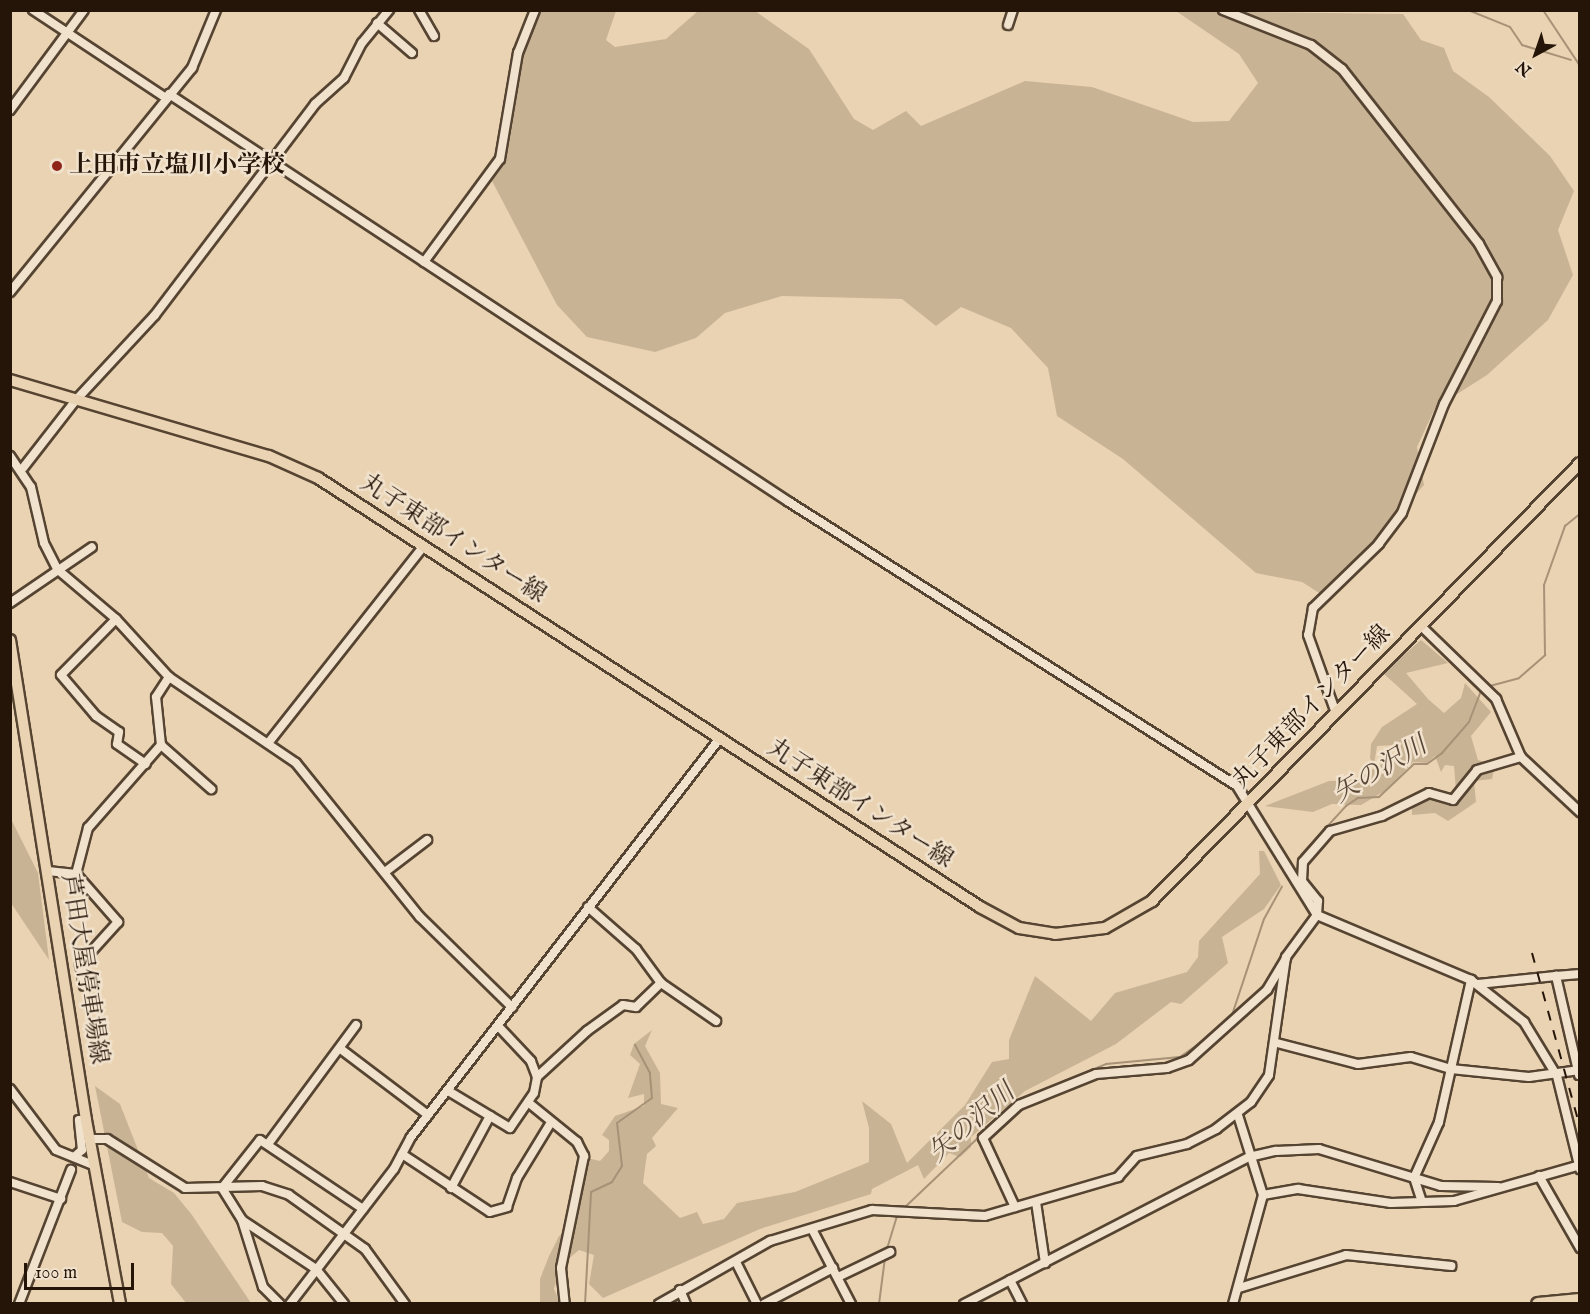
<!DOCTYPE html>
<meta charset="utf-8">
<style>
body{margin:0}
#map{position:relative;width:1590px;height:1314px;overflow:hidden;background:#ead3b2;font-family:"IM FELL English","Noto Serif JP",serif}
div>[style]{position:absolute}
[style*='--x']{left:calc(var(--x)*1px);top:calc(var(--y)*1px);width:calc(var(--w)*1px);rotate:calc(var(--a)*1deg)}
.green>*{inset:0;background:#c9b395}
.stream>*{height:2px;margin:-1px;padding:0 1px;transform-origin:1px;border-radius:1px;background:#a79278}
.roads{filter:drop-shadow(2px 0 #564432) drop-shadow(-2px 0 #564432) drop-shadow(0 2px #564432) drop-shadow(0 -2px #564432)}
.minor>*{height:8px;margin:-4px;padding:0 4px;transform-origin:4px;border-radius:4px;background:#f1e2cd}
.major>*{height:10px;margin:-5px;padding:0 5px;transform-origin:5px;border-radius:5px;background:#ead3b2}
.highway>*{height:12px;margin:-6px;padding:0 6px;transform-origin:6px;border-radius:6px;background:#ead3b2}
.rail>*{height:2px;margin-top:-1px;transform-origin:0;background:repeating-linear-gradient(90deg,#251408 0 10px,transparent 0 20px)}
.dots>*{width:16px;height:16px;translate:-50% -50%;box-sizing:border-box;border:3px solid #f1e2cd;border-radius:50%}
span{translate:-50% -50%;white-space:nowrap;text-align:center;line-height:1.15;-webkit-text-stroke:5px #f1e2cd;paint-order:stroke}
.poi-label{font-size:24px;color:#251408;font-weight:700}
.left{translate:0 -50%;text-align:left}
.street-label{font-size:24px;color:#251408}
.water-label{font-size:26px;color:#594635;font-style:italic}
.frame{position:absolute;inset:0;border:12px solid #251408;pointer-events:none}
.north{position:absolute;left:1506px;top:24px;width:60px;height:60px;-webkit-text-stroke:4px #f1e2cd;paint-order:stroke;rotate:220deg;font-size:16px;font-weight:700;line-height:24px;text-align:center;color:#251408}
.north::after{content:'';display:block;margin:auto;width:21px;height:27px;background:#251408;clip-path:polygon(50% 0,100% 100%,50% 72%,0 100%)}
.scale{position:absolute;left:24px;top:1263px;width:110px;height:27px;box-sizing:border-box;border:3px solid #251408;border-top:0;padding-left:8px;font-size:18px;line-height:21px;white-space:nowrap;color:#251408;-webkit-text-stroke:4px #f1e2cd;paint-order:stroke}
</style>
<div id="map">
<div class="green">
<i style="clip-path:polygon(531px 11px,616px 11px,606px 40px,615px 47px,666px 39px,698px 11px,755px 11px,809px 49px,854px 119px,873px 130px,906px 111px,921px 126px,1025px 81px,1092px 87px,1193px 122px,1229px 121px,1258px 83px,1239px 54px,1176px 11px,1403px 14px,1421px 40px,1444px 48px,1453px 71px,1489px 97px,1550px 156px,1574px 191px,1558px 230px,1573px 275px,1548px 320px,1487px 375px,1435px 408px,1417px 447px,1424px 485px,1324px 596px,1302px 582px,1256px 573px,1123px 459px,1057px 416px,1048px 368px,1011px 328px,961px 307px,936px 326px,902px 299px,782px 296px,725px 313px,696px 338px,655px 352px,587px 337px,557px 305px,492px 181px,504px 165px,510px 139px)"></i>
<i style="clip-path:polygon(1421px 640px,1448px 663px,1406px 673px,1428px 699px,1444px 713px,1461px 698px,1465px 683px,1491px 712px,1471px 736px,1478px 760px,1495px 765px,1492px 779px,1474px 781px,1476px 802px,1448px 821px,1435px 813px,1412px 815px,1412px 807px,1426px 798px,1457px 804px,1454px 766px,1445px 765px,1441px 772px,1435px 756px,1427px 763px,1413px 762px,1388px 789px,1361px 805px,1332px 804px,1313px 812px,1265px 806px,1329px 781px,1356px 780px,1402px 751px,1397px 745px,1377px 746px,1374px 765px,1370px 758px,1371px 744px,1382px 727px,1417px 704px,1383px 673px)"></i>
<i style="clip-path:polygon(11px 819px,38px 873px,49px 960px,11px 903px)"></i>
<i style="clip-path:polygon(1259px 851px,1264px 851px,1281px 885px,1264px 909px,1222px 937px,1228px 963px,1181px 1004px,1171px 1002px,1116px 1044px,1025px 1091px,971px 1137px,971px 1147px,960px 1157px,949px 1153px,924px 1179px,918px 1165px,872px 1189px,871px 1194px,760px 1229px,603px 1298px,589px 1284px,594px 1255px,579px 1250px,560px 1266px,554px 1289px,560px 1303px,540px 1303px,540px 1279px,549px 1256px,559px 1236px,574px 1225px,587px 1158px,600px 1161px,609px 1151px,609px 1140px,602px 1135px,615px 1116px,644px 1106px,644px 1094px,628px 1098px,640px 1064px,630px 1055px,634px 1044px,652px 1030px,645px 1046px,660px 1073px,661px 1104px,678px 1108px,652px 1138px,656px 1146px,647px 1154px,643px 1183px,680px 1218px,697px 1212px,703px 1224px,724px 1219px,737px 1203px,795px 1192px,869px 1162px,869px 1128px,862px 1101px,891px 1124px,907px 1163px,965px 1105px,992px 1062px,1009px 1059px,1009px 1040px,1035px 976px,1091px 1021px,1115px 993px,1187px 972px,1198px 957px,1199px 941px,1260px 874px)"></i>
<i style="clip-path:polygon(95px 1086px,120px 1104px,149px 1178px,174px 1193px,192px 1215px,251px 1303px,186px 1303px,171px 1284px,173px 1246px,162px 1233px,142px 1232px,122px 1222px)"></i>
</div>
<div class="stream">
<i style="--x:1468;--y:10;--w:45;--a:22"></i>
<i style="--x:1510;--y:27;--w:22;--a:56"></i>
<i style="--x:1522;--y:45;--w:51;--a:17"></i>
<i style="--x:1543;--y:10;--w:67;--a:56.5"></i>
<i style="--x:1486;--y:687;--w:34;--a:-15"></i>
<i style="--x:1519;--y:678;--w:35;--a:-41"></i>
<i style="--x:1545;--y:655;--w:70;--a:-90.8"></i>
<i style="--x:1544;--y:585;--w:63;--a:-70.4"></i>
<i style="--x:1565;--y:526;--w:19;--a:-39"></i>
<i style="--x:1301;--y:855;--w:67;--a:-47.4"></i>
<i style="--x:1346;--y:806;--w:14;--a:-34"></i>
<i style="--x:1358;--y:798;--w:21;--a:-3"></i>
<i style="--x:1379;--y:797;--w:48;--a:-43.3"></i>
<i style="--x:1414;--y:764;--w:13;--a:0"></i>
<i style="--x:1427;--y:764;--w:19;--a:-36"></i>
<i style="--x:1442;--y:753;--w:41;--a:-48.9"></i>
<i style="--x:1469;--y:722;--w:34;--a:-69"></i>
<i style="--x:1231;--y:1018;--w:104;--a:-71.6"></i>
<i style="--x:1264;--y:919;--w:37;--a:-61"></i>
<i style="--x:903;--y:1209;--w:158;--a:-43.5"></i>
<i style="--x:1018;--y:1100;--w:95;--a:-22.2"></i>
<i style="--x:1106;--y:1064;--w:74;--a:-5.4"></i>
<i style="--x:1180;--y:1057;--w:32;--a:-35"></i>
<i style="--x:886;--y:1252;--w:39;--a:-73"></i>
<i style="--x:585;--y:1304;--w:112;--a:-86.9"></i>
<i style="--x:591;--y:1192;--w:23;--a:-25"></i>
<i style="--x:612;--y:1182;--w:19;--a:-58"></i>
<i style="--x:622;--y:1166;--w:43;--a:-96.6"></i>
<i style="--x:617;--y:1123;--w:43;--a:-35.5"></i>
<i style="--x:652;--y:1098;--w:25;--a:-95"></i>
<i style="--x:650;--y:1073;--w:32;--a:-118"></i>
<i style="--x:879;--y:1304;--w:46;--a:-82.6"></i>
</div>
<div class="roads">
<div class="minor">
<i style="--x:33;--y:10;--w:159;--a:33.5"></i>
<i style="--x:419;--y:10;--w:30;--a:60"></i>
<i style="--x:1223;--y:10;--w:95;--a:21.7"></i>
<i style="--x:1311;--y:45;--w:39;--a:38"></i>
<i style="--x:1342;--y:69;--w:222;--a:51.9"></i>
<i style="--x:1479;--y:244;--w:38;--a:61"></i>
<i style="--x:1497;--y:277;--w:24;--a:90"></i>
<i style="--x:1497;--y:301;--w:116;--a:117.2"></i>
<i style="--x:1444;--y:404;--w:117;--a:111.1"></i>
<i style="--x:1402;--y:513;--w:39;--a:127"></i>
<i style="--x:1379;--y:544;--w:92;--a:135.9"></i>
<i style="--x:1313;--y:608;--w:27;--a:100"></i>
<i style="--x:1308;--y:635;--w:83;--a:70.3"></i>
<i style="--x:377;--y:23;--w:46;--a:40.6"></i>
<i style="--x:1008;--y:25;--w:16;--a:-72"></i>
<i style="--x:169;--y:94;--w:742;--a:33.35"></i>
<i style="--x:789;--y:502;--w:530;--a:32.37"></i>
<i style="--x:1237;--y:786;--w:152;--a:58.2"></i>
<i style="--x:1317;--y:915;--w:167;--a:22.9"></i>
<i style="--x:1471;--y:980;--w:68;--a:38.4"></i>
<i style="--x:1524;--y:1022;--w:63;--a:58.6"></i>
<i style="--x:1557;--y:1076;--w:96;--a:76.1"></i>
<i style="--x:10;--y:110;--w:124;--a:-53.5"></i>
<i style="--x:424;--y:262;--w:128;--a:-53.6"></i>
<i style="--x:500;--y:159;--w:108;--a:-80.4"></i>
<i style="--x:518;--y:53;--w:46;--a:-68.4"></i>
<i style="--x:10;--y:292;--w:289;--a:-50.9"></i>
<i style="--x:192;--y:68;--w:63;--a:-67.5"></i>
<i style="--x:10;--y:456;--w:37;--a:56"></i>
<i style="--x:31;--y:487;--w:57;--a:76.9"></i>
<i style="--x:44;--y:543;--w:29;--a:63"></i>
<i style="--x:57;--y:569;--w:77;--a:40.3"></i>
<i style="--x:116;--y:619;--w:79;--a:47.6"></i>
<i style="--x:169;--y:677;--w:153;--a:34.1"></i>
<i style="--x:296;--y:763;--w:198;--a:51.2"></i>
<i style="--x:420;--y:917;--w:129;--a:44.4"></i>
<i style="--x:23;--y:468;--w:86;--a:-52.1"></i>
<i style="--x:76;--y:400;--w:116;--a:-47.1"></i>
<i style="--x:155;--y:315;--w:265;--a:-52.8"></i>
<i style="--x:315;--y:104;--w:39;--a:-42"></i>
<i style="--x:344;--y:78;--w:39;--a:-63"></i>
<i style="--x:362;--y:43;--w:43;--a:-50.7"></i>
<i style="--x:10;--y:603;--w:99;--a:-34.3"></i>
<i style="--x:116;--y:619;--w:78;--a:134.5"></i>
<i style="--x:61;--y:675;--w:54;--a:49.5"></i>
<i style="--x:96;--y:716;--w:28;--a:35"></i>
<i style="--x:119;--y:732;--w:12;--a:99"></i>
<i style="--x:117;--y:744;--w:35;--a:35"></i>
<i style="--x:1421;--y:626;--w:105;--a:44.2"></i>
<i style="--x:1496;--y:699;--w:63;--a:66.7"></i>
<i style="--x:269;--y:742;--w:250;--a:-51.7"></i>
<i style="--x:161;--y:745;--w:48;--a:-95.9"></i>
<i style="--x:156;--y:697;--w:24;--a:-57"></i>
<i style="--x:48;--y:871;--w:28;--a:6"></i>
<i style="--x:76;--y:874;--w:64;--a:48.8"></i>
<i style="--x:118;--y:922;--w:57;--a:132.1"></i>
<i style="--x:80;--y:964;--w:22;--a:80"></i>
<i style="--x:385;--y:872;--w:53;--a:-37.3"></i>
<i style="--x:76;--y:874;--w:48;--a:-75.4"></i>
<i style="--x:88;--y:828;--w:111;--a:-48.7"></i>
<i style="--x:161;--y:745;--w:67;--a:41.3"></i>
<i style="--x:588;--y:907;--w:64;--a:41.2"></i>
<i style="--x:636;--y:949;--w:42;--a:53.7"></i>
<i style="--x:661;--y:983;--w:67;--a:34.6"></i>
<i style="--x:1478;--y:984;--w:78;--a:-5.9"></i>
<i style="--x:1277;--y:1043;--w:84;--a:14.5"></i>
<i style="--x:1358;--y:1064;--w:53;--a:-7.5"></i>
<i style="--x:1411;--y:1057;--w:42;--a:16.7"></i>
<i style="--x:1451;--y:1069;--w:78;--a:5.9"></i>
<i style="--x:1529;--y:1077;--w:51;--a:-7.8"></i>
<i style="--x:342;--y:1050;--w:108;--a:37.1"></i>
<i style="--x:1579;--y:1075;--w:102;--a:-103.1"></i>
<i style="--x:1556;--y:976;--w:24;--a:-5"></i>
<i style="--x:537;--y:1077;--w:68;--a:-42.6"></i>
<i style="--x:587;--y:1031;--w:44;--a:-35.8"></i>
<i style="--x:623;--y:1005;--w:13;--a:9"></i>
<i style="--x:636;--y:1007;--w:35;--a:-44"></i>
<i style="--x:10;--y:1089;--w:76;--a:53"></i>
<i style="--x:56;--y:1150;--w:40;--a:22"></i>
<i style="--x:450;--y:1092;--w:70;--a:31"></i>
<i style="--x:510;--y:1128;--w:42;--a:-55.6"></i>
<i style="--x:534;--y:1093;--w:16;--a:-79"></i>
<i style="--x:537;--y:1077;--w:17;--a:-111"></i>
<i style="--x:531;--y:1061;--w:45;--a:-133.2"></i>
<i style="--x:529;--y:1103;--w:62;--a:39.1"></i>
<i style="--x:577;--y:1142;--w:16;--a:63"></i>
<i style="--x:584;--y:1156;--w:114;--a:101.6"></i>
<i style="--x:561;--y:1268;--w:36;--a:84"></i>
<i style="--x:90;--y:1139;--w:17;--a:0"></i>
<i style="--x:107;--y:1139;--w:92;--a:32.1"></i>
<i style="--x:185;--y:1188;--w:77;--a:-1.5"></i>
<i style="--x:262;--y:1186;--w:28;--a:18"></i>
<i style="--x:289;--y:1195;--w:93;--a:35.4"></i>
<i style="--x:365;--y:1249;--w:68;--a:54"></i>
<i style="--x:268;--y:1144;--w:148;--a:-53.5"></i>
<i style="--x:402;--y:1154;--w:105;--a:33.4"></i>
<i style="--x:490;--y:1212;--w:18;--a:-16"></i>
<i style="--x:507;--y:1207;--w:31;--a:-71"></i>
<i style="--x:517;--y:1178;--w:63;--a:-58.6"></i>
<i style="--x:74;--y:1157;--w:11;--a:-41"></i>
<i style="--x:82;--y:1150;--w:30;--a:-96"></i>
<i style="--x:79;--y:1120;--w:7;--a:0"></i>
<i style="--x:1539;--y:1176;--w:83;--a:60.3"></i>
<i style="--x:10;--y:1182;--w:54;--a:18.4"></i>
<i style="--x:222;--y:1188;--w:61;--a:-51.6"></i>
<i style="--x:260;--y:1140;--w:124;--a:33.8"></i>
<i style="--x:222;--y:1188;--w:38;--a:58"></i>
<i style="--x:242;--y:1220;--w:89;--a:33.5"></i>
<i style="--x:316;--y:1269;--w:45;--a:51.3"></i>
<i style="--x:451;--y:1188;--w:82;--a:-61.6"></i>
<i style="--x:1263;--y:1195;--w:36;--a:-10"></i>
<i style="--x:1298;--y:1189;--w:94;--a:8.6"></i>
<i style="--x:1391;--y:1203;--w:63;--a:-1.8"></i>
<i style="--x:1454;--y:1201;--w:131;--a:-15.9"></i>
<i style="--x:1036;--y:1202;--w:62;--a:81.6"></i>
<i style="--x:1422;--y:1202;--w:25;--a:-108"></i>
<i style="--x:1414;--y:1178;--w:61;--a:-65.9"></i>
<i style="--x:1439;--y:1122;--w:146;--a:-77.3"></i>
<i style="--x:1015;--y:1207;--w:76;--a:-114.9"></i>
<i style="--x:983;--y:1138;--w:49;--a:-42.5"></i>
<i style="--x:1019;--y:1105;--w:83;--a:-21.9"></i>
<i style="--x:1096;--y:1074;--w:71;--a:-4.8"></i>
<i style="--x:1167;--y:1068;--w:23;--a:-20"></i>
<i style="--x:1189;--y:1060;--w:105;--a:-41.9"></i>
<i style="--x:1267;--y:990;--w:37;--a:-59"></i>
<i style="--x:242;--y:1220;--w:70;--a:72.6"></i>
<i style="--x:263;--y:1287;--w:24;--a:45"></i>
<i style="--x:812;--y:1229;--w:85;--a:62.5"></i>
<i style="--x:736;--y:1262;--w:47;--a:63.4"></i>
<i style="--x:838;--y:1277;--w:58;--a:-25.7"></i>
<i style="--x:1010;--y:1280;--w:27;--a:63"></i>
<i style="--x:1239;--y:1288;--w:112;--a:-17.1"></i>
<i style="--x:1346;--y:1255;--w:106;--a:6"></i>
<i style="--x:680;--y:1290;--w:15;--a:67"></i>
<i style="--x:19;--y:1304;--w:144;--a:-68.8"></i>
<i style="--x:290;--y:1304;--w:170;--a:-52.4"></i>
<i style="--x:394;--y:1169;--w:36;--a:-62"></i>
<i style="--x:411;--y:1137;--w:505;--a:-52.24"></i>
<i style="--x:659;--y:1304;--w:128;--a:-29.6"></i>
<i style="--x:770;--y:1241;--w:107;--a:-16.9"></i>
<i style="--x:872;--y:1210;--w:113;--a:3"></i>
<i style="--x:985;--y:1216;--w:139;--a:-16.3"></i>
<i style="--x:1118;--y:1177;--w:28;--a:-48"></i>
<i style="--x:1137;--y:1156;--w:51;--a:-13.5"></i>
<i style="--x:1187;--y:1144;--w:33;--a:-27"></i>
<i style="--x:1216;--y:1129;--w:44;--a:-37.6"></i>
<i style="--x:1251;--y:1102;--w:32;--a:-56"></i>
<i style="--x:1269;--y:1075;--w:119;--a:-81.8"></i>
<i style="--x:1286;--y:957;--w:52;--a:-53.6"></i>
<i style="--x:1317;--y:915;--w:14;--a:-86"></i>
<i style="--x:1318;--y:901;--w:26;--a:-129"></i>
<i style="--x:1302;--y:881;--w:19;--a:-87"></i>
<i style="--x:1303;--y:862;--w:41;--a:-48.9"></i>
<i style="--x:1330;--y:831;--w:54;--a:-16.1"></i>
<i style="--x:1382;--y:816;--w:52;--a:-26.1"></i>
<i style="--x:1429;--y:793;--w:25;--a:16"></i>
<i style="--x:1453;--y:800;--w:38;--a:-51"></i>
<i style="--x:1477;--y:770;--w:46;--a:-16.5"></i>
<i style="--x:1521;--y:757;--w:81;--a:43"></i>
<i style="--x:764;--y:1304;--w:78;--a:-27.6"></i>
<i style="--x:964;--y:1304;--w:321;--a:-27.3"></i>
<i style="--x:1249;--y:1157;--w:28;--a:-13"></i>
<i style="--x:1276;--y:1151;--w:43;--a:-2.7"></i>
<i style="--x:1319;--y:1149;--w:127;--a:16.9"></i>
<i style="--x:1441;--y:1186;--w:57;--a:1"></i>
<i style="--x:1233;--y:1304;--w:113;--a:-74.6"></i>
<i style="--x:1263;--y:1195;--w:84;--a:-107.4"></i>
</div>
<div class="major">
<i style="--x:10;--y:380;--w:270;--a:16.4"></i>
<i style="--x:269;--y:456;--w:54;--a:24.2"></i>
<i style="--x:318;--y:478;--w:789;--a:32.94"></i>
<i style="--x:980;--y:907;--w:44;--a:28.3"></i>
<i style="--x:1019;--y:928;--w:36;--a:9"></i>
<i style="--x:1055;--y:934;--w:50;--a:-6.8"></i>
<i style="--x:1105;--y:928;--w:54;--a:-29.9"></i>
<i style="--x:1152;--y:901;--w:612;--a:-45.66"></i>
<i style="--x:10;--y:640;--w:486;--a:81"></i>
<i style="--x:86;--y:1120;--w:187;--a:79.5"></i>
</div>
<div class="highway">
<i style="--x:1538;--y:1304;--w:42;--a:-5.4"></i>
</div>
</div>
<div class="rail">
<i style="--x:1532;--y:953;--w:180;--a:74.6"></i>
</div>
<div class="dots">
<i style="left:57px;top:166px;background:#8f2418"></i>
</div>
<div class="poi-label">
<span class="left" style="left:69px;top:166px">上田市立塩川小学校</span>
</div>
<div class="street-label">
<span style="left:453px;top:539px;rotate:33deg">丸子東部インター線</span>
<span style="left:1312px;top:707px;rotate:-46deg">丸子東部インター線</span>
<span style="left:860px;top:804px;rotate:33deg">丸子東部インター線</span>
<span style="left:84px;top:969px;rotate:81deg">芦田大屋停車場線</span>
</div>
<div class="water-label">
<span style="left:1380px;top:770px;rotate:-31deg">矢の沢川</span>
<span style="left:972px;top:1123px;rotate:-41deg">矢の沢川</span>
</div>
<div class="frame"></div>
<div class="north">N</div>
<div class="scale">100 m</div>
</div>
